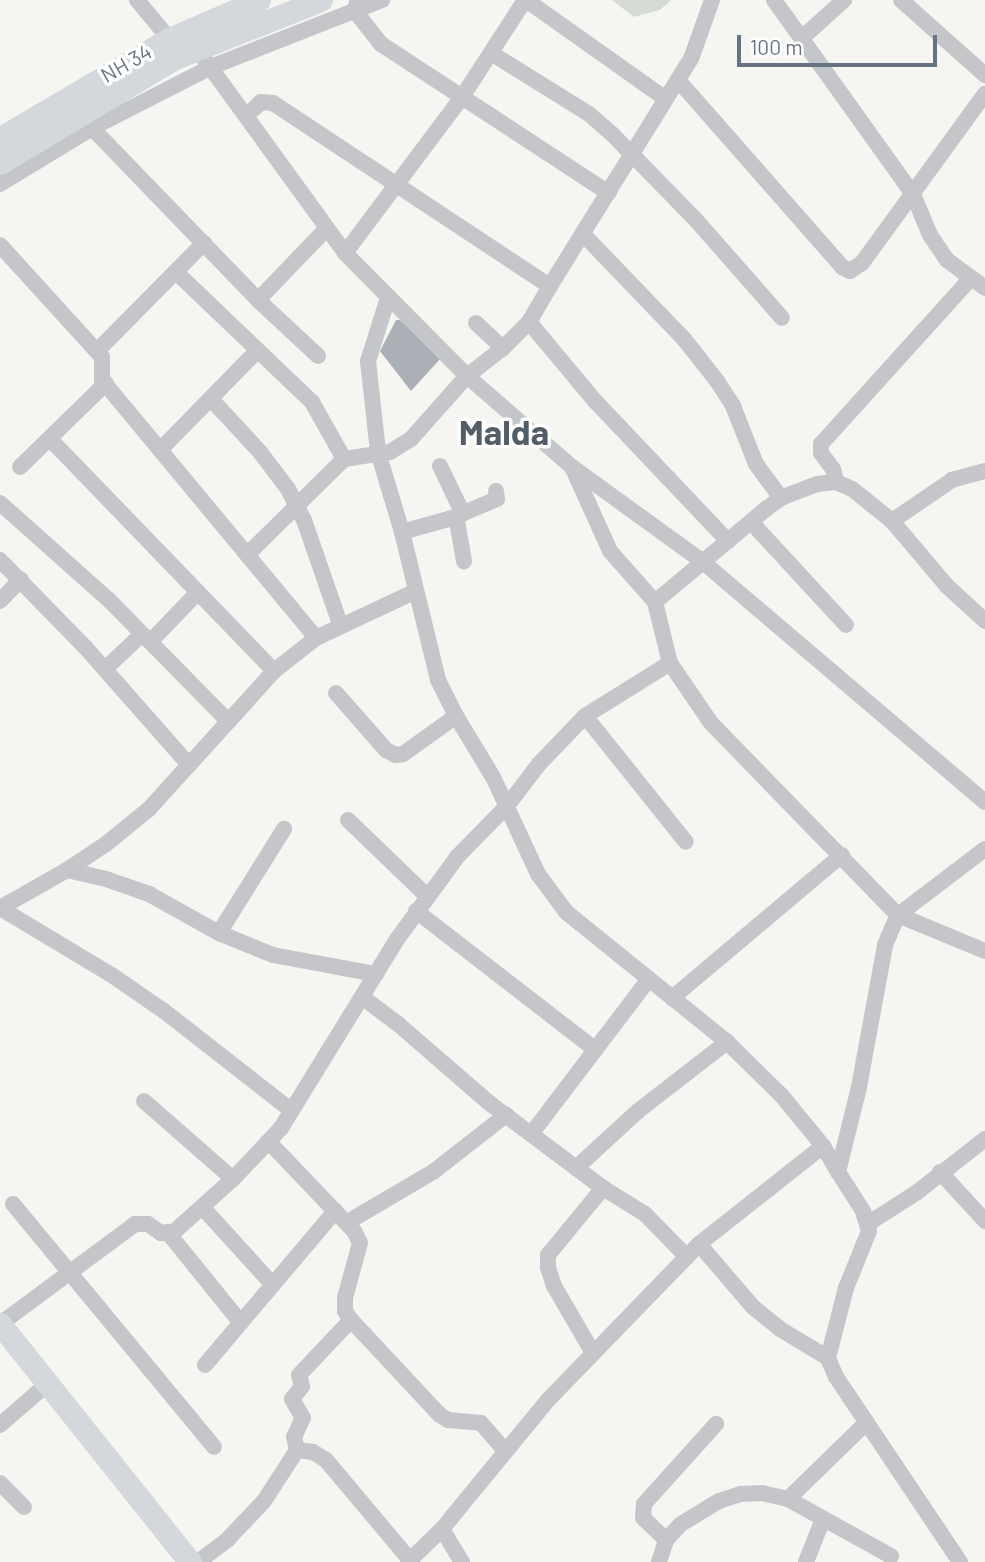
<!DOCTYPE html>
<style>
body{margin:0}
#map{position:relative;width:985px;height:1562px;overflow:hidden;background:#f5f6f2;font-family:Barlow,sans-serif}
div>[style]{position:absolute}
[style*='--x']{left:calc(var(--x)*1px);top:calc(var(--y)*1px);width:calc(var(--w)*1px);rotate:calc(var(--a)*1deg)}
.green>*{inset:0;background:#d6dcd3}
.building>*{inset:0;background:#aab0b6}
.minor>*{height:16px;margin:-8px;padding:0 8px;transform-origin:8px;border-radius:8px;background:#c4c6ca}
.primary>*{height:23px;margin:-11.5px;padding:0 11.5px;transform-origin:11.5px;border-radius:11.5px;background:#d4d8dc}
span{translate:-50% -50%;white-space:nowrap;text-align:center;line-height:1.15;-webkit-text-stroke:7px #fff;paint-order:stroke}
.street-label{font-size:21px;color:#667382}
.town-label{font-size:35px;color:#535d67;font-weight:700}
.scale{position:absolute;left:737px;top:35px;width:200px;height:32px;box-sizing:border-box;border:4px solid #667382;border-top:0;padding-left:9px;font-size:21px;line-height:24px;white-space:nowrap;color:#667382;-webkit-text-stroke:5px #fff;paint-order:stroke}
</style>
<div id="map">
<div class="green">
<i style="clip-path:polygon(612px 0,671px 0,660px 10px,634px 17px)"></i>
</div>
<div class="building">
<i style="clip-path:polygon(396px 320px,400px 320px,441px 358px,411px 391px,380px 351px)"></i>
</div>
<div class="minor">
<i style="--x:137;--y:0;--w:45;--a:50.4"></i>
<i style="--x:526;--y:0;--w:171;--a:35.3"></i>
<i style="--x:774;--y:0;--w:239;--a:54.4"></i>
<i style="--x:913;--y:194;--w:44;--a:67.5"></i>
<i style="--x:930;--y:235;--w:30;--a:56"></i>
<i style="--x:947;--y:260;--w:47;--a:36.4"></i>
<i style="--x:901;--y:0;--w:113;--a:41.8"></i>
<i style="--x:357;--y:2;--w:9;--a:103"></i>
<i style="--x:355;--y:11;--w:42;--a:51.8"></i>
<i style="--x:381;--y:44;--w:272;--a:33.2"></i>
<i style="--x:802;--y:38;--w:57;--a:-42.1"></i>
<i style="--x:197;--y:49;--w:252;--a:54"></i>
<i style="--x:345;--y:253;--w:173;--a:45.2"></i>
<i style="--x:467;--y:376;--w:139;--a:40.9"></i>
<i style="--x:572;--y:467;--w:162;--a:35.9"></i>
<i style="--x:703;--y:562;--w:370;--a:40.4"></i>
<i style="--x:491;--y:53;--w:115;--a:31.9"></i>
<i style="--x:589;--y:114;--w:30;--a:41"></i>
<i style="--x:612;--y:134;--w:120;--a:45.7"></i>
<i style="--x:696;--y:220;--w:130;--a:48.7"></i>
<i style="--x:678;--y:80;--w:249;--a:48.7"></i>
<i style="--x:842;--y:267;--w:9;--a:27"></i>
<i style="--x:850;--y:271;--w:14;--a:-34"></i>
<i style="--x:862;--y:263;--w:209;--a:-54"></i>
<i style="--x:247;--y:115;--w:19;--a:-43"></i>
<i style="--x:261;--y:102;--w:12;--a:5"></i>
<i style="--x:273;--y:103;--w:332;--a:33.5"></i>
<i style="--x:550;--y:286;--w:267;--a:-58.2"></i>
<i style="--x:691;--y:59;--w:63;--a:-70.4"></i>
<i style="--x:92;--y:128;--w:239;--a:46"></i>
<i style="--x:258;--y:300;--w:82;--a:43"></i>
<i style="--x:0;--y:184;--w:108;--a:-31.3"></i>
<i style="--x:92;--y:128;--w:134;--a:-27.1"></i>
<i style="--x:211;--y:67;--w:184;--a:-21.4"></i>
<i style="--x:583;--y:234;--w:146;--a:46.1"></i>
<i style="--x:684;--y:339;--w:53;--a:51.8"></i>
<i style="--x:717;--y:381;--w:30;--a:57"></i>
<i style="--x:733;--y:406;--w:62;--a:68.4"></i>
<i style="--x:756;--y:464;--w:42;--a:53.7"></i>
<i style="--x:0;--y:245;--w:151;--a:47.7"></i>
<i style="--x:102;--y:357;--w:23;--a:90"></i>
<i style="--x:102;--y:380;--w:335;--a:50.3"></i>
<i style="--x:316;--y:638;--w:110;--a:-25.2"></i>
<i style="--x:345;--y:253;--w:195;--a:-53.1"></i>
<i style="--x:462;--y:97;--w:116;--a:-57"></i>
<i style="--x:177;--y:273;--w:187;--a:43.7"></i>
<i style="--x:312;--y:402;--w:65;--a:60.7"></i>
<i style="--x:344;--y:459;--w:47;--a:-8.7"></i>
<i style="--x:390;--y:452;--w:25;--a:-32"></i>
<i style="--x:411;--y:439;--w:84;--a:-48.4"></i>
<i style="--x:467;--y:376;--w:46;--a:-37.9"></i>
<i style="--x:503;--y:348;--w:37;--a:-45"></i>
<i style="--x:529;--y:322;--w:42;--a:-59.7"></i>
<i style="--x:388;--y:298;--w:66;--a:107.6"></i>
<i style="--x:368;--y:361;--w:92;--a:83.7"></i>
<i style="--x:378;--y:452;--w:84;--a:73.3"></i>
<i style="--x:402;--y:532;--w:152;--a:76.3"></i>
<i style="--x:438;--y:680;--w:40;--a:63.4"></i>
<i style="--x:456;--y:716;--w:71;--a:58.8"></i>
<i style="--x:493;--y:777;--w:107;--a:65.1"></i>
<i style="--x:538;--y:874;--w:47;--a:53.6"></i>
<i style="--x:566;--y:912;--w:207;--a:38.9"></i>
<i style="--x:727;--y:1042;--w:77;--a:44.5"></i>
<i style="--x:782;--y:1096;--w:65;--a:50.6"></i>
<i style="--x:823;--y:1146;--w:30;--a:60"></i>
<i style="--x:258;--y:300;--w:98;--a:-46.2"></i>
<i style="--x:529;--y:322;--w:104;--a:50.1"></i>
<i style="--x:596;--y:402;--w:192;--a:46.5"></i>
<i style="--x:476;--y:323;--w:37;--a:43"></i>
<i style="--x:97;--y:351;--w:152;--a:-45.3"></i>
<i style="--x:211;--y:399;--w:72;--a:47.2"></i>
<i style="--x:260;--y:452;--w:46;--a:52.9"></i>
<i style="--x:288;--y:489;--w:35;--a:63"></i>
<i style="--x:304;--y:520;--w:110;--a:70.9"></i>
<i style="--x:50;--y:439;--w:322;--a:46"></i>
<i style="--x:160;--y:450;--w:139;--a:-45.6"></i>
<i style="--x:440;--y:466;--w:53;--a:64.4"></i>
<i style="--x:20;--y:467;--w:120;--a:-44.3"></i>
<i style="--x:573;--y:469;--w:90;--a:65.7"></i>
<i style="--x:610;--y:551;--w:68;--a:48.6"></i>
<i style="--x:985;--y:471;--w:34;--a:165"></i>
<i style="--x:952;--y:480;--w:73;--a:145.7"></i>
<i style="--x:892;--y:521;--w:51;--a:-141.3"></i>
<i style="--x:852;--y:489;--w:17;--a:-156"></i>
<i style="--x:836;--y:482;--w:19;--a:174"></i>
<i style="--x:817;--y:484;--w:39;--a:159"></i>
<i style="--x:781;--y:498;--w:17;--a:144"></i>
<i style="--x:767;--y:508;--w:146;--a:140"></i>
<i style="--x:655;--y:602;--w:63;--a:76.2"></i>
<i style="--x:670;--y:663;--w:73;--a:55.7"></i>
<i style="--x:711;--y:723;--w:268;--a:45.8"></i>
<i style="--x:898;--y:915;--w:94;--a:22.5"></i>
<i style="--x:836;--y:482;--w:13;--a:-103"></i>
<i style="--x:833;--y:469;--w:20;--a:-127"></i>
<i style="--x:821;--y:453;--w:9;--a:-90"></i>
<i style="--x:821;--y:444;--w:222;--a:-47.9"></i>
<i style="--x:0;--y:503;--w:146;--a:41.7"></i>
<i style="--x:109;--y:600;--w:170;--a:45.5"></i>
<i style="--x:452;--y:518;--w:49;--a:-22.9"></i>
<i style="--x:497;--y:499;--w:8;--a:-97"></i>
<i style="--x:892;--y:521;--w:85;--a:49.8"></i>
<i style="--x:947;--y:586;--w:52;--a:42.6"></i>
<i style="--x:751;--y:522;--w:140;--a:47.3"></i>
<i style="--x:402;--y:532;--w:52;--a:-15.6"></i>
<i style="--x:452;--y:518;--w:6;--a:31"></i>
<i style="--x:457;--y:521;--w:41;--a:80.1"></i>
<i style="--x:248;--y:554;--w:135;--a:-44.7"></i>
<i style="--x:0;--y:560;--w:123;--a:45.7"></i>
<i style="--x:86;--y:648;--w:156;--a:48.6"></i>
<i style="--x:0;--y:601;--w:30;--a:-46"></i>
<i style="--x:150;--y:642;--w:68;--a:-46.2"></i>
<i style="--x:105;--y:669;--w:51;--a:-43.4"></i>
<i style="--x:336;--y:693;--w:76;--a:48.7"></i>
<i style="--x:386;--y:750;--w:10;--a:29"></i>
<i style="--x:395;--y:755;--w:8;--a:-7"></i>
<i style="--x:403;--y:754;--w:65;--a:-35.6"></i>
<i style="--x:585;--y:716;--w:161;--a:51.3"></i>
<i style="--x:348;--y:820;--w:110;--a:43.9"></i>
<i style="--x:67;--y:870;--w:47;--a:-33.7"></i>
<i style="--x:106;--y:844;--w:55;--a:-39.1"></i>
<i style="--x:149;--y:809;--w:186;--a:-47.8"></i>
<i style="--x:274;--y:671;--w:53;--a:-38.2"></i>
<i style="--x:0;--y:908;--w:77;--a:-29.6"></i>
<i style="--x:67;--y:870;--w:40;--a:13"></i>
<i style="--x:106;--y:879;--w:46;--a:19.2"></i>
<i style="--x:149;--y:894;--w:80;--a:29.1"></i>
<i style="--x:219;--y:933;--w:58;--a:22.2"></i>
<i style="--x:273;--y:955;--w:105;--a:10.5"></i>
<i style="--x:0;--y:908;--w:132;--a:31"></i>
<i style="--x:113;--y:976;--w:62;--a:34.5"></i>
<i style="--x:164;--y:1011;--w:162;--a:38"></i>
<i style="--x:416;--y:911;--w:227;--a:37.7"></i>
<i style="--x:219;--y:933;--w:123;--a:-58"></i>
<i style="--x:362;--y:997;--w:45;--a:36.9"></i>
<i style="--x:398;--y:1024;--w:119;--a:40.9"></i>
<i style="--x:488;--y:1102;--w:144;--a:36.8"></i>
<i style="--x:603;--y:1188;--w:49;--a:31.8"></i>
<i style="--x:645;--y:1214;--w:60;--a:45.7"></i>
<i style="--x:672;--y:998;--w:222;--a:-40.1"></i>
<i style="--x:144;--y:1101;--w:118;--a:41.2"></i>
<i style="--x:532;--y:1133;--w:192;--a:-52.8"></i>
<i style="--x:269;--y:1142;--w:123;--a:46.3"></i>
<i style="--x:354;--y:1231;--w:13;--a:63"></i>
<i style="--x:360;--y:1243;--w:57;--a:105.3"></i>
<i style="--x:345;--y:1298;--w:13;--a:90"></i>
<i style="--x:345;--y:1311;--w:11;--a:56"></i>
<i style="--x:351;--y:1320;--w:130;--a:46.9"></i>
<i style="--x:440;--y:1415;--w:9;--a:32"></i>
<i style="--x:448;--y:1420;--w:33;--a:5"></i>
<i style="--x:481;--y:1423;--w:37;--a:49"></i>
<i style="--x:576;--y:1168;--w:84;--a:-42.6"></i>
<i style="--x:638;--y:1111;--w:113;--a:-37.8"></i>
<i style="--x:940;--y:1172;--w:67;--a:47.4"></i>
<i style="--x:13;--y:1204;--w:315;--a:50.4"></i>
<i style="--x:203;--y:1208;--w:104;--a:47.7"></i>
<i style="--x:346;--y:1223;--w:101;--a:-30.4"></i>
<i style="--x:433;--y:1172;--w:93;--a:-38"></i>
<i style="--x:869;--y:1223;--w:56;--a:-32.6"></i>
<i style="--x:916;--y:1193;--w:88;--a:-38"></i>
<i style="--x:169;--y:1234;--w:114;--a:51"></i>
<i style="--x:699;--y:1244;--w:83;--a:49.4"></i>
<i style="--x:753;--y:1307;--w:35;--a:39"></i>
<i style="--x:780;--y:1329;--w:56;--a:31.1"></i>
<i style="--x:0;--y:1324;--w:168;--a:-36.5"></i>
<i style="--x:135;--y:1224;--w:13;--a:0"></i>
<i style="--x:148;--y:1224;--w:16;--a:35"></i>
<i style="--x:161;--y:1233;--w:14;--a:-8"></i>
<i style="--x:175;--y:1231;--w:78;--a:-41.9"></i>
<i style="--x:233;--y:1179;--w:70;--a:-46.7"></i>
<i style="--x:281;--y:1128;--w:223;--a:-58.4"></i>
<i style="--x:398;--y:938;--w:100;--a:-53.9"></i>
<i style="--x:457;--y:857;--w:71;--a:-45.6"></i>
<i style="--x:507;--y:806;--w:53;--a:-52.7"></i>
<i style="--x:539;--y:764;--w:66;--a:-46.2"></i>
<i style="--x:585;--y:716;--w:100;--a:-31.9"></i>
<i style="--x:593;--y:1353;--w:78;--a:-120.2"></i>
<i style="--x:554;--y:1286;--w:20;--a:-108"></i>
<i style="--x:548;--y:1267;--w:12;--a:-90"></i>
<i style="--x:548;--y:1255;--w:87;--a:-50.6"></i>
<i style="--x:205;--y:1365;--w:202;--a:-49.8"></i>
<i style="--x:0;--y:1425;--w:61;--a:-41"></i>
<i style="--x:297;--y:1450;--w:13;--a:-103"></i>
<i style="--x:294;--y:1437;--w:21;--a:-65"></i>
<i style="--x:303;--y:1418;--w:22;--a:-120"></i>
<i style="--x:292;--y:1399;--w:16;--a:-52"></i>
<i style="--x:302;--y:1386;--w:11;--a:-105"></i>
<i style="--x:299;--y:1375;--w:76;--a:-46.6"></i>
<i style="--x:0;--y:1483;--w:34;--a:45"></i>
<i style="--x:788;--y:1499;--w:110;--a:-44.3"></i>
<i style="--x:442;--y:1529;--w:39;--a:59"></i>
<i style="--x:666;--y:1540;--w:32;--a:-136"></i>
<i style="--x:643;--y:1518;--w:14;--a:-86"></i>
<i style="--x:644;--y:1504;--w:108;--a:-48"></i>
<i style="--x:198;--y:1562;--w:38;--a:-37"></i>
<i style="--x:228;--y:1539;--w:52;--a:-46.5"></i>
<i style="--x:264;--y:1501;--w:61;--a:-57.1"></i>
<i style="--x:297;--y:1450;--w:16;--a:7"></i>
<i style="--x:313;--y:1452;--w:15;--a:32"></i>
<i style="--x:326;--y:1460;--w:131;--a:50"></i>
<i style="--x:408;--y:1562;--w:47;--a:-44.1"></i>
<i style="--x:442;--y:1529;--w:167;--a:-50.6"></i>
<i style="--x:548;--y:1400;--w:217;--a:-45.9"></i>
<i style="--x:699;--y:1244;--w:158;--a:-38.3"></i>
<i style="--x:659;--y:1562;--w:23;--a:-72"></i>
<i style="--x:666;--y:1540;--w:22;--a:-47"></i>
<i style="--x:681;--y:1524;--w:44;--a:-31.2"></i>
<i style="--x:719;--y:1501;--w:23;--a:-18"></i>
<i style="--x:741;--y:1494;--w:21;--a:-3"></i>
<i style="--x:762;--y:1493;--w:27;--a:13"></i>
<i style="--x:788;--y:1499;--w:118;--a:29"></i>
<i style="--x:806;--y:1562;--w:46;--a:-68.4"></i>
<i style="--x:960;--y:1562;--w:223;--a:-123.8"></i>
<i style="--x:836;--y:1377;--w:21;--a:-113"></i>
<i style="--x:828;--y:1358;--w:72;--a:-75.6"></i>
<i style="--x:846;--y:1288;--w:61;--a:-68"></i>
<i style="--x:869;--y:1231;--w:21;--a:-107"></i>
<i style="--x:863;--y:1211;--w:46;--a:-122.7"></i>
<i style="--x:838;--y:1172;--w:88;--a:-76.1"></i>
<i style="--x:859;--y:1087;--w:144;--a:-79.6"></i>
<i style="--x:885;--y:945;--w:33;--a:-67"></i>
<i style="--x:898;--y:915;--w:109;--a:-37.2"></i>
</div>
<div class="primary">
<i style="--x:0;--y:138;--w:196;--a:-30.4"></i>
<i style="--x:169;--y:39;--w:98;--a:-23.4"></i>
<i style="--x:0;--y:163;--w:204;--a:-31"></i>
<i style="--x:175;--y:58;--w:157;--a:-21.7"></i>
<i style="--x:0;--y:1324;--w:305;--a:51.4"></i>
</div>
<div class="street-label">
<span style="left:126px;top:63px;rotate:-30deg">NH 34</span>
</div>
<div class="town-label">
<span style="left:504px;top:431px">Malda</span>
</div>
<div class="scale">100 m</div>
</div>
